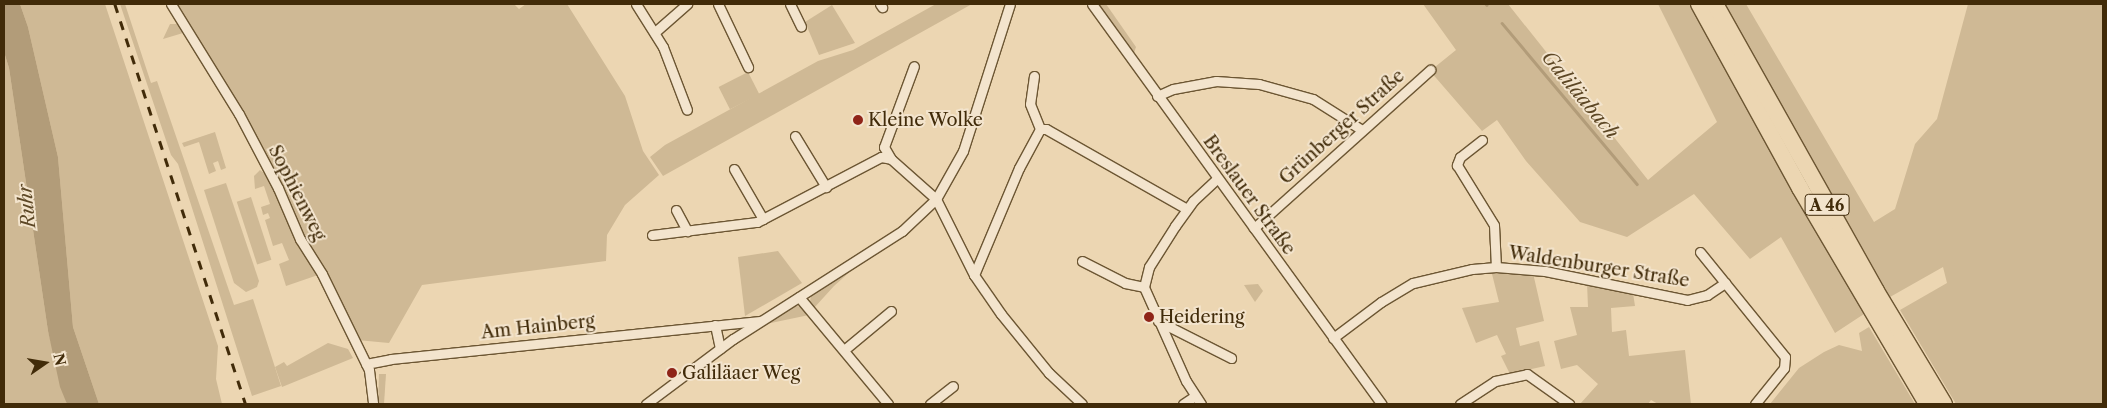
<!DOCTYPE html>
<meta charset="utf-8">
<style>
body{margin:0}
#map{position:relative;width:2107px;height:408px;overflow:hidden;background:#ecd6b2;font-family:"Libre Caslon Text",serif}
div>[style]{position:absolute}
[style*='--x']{left:calc(var(--x)*1px);top:calc(var(--y)*1px);width:calc(var(--w)*1px);rotate:calc(var(--a)*1deg)}
.green>*{inset:0;background:#cfb995;transform-origin:0 0}
.water>*{inset:0;background:#b29c79}
.stream>*{height:2.5px;margin:-1.25px;padding:0 1.25px;transform-origin:1.25px;border-radius:1.25px;background:#b29c79}
.roads{filter:drop-shadow(1px 0 #6c5633) drop-shadow(-1px 0 #6c5633) drop-shadow(0 1px #6c5633) drop-shadow(0 -1px #6c5633)}
.street>*{height:9px;margin:-4.5px;padding:0 4.5px;transform-origin:4.5px;border-radius:4.5px;background:#f3e4cd}
.highway>*{height:16px;margin:-8px;padding:0 8px;transform-origin:8px;border-radius:8px;background:#ecd6b2}
.rail>*{height:2.5px;margin-top:-1.25px;transform-origin:0;background:repeating-linear-gradient(90deg,#412b09 0 9px,transparent 0 18px)}
.dots>*{width:14px;height:14px;translate:-50% -50%;box-sizing:border-box;border:2px solid #f3e4cd;border-radius:50%}
span{translate:-50% -50%;white-space:nowrap;text-align:center;line-height:1.15;-webkit-text-stroke:4px #f3e4cd;paint-order:stroke}
.shield-label span{padding:1px 4px;background:#f3e4cd;border:1px solid;border-radius:4px;-webkit-text-stroke-width:0}
.shield-label{font-size:16px;color:#412b09;font-weight:700}
.poi-label{font-size:18px;color:#412b09}
.left{translate:0 -50%;text-align:left}
.street-label{font-size:18px;color:#412b09}
.water-label{font-size:19px;color:#5d4725;font-style:italic}
.frame{position:absolute;inset:0;border:5px solid #412b09;pointer-events:none}
.north{position:absolute;left:20px;top:338px;width:50px;height:50px;-webkit-text-stroke:4px #f3e4cd;paint-order:stroke;rotate:77deg;font-size:14px;font-weight:700;line-height:20px;text-align:center;color:#412b09}
.north::after{content:'';display:block;margin:auto;width:18px;height:22px;background:#412b09;clip-path:polygon(50% 0,100% 100%,50% 72%,0 100%)}
</style>
<div id="map">
<div class="green">
<i style="clip-path:polygon(20px 4px,105px 4px,218px 346px,216px 379px,222px 404px,99px 404px,73px 327px,58px 157px,28px 27px)"></i>
<i style="clip-path:polygon(120px 4px,125px 4px,151px 83px,157px 81px,234px 305px,253px 299px,281px 386px,252px 396px,178px 164px,171px 155px)"></i>
<i style="clip-path:polygon(175px 4px,514px 4px,519px 9px,526px 4px,567px 4px,625px 96px,643px 151px,659px 175px,625px 205px,607px 235px,606px 261px,422px 285px,389px 343px,357px 340px)"></i>
<i style="clip-path:polygon(936px 4px,972px 4px,663px 176px,650px 157px,665px 145px,818px 61px,853px 50px)"></i>
<i style="clip-path:polygon(1098px 4px,1106px 4px,1136px 47px,1134px 53px)"></i>
<i style="clip-path:polygon(1423px 4px,1508px 4px,1648px 180px,1717px 122px,1658px 4px,1693px 4px,1864px 314px,1835px 333px,1781px 237px,1750px 259px,1694px 194px,1627px 237px,1580px 222px,1526px 161px,1497px 120px,1482px 131px,1430px 71px,1456px 50px)"></i>
<i style="clip-path:polygon(1725px 4px,1746px 4px,1874px 222px,1895px 209px,1915px 144px,1937px 119px,1968px 4px,2103px 4px,2103px 404px,1956px 404px,1900px 310px,1947px 283px,1943px 267px,1890px 297px)"></i>
<i style="clip-path:polygon(832px 5px,855px 43px,819px 55px,805px 22px)"></i>
<i style="clip-path:polygon(170px 24px,177px 24px,183px 33px,163px 39px)"></i>
<i style="clip-path:polygon(4px 52px,9px 68px,48px 331px,67px 404px,4px 404px)"></i>
<i style="left:748px;top:72px;width:25px;height:33px;rotate:63deg"></i>
<i style="clip-path:polygon(215px 132px,226px 168px,221px 170px,218px 161px,213px 163px,216px 171px,209px 174px,199px 142px,184px 147px,182px 143px)"></i>
<i style="clip-path:polygon(260px 170px,268px 176px,303px 252px,318px 275px,286px 286px,279px 264px,289px 260px,282px 243px,273px 246px,265px 220px,270px 218px,268px 213px,263px 215px,261px 207px,270px 204px,264px 186px,255px 189px,254px 176px)"></i>
<i style="clip-path:polygon(226px 183px,259px 281px,257px 287px,246px 292px,234px 283px,204px 190px)"></i>
<i style="left:251px;top:197px;width:66px;height:15px;rotate:72deg"></i>
<i style="clip-path:polygon(778px 251px,802px 283px,745px 316px,738px 257px)"></i>
<i style="clip-path:polygon(853px 269px,834px 286px,814px 308px,810px 302px,811px 295px)"></i>
<i style="clip-path:polygon(1491px 270px,1533px 273px,1544px 321px,1516px 328px,1520px 346px,1539px 341px,1545px 366px,1510px 374px,1501px 356px,1506px 354px,1497px 335px,1476px 343px,1462px 308px,1499px 302px)"></i>
<i style="clip-path:polygon(1587px 283px,1633px 293px,1635px 306px,1611px 308px,1612px 332px,1626px 330px,1629px 356px,1685px 350px,1691px 404px,1658px 404px,1651px 400px,1648px 404px,1580px 404px,1598px 384px,1577px 365px,1561px 369px,1554px 341px,1577px 335px,1570px 307px,1588px 307px)"></i>
<i style="clip-path:polygon(1258px 284px,1263px 291px,1255px 302px,1244px 285px)"></i>
<i style="clip-path:polygon(796px 306px,803px 307px,809px 315px,766px 324px)"></i>
<i style="clip-path:polygon(1869px 327px,1915px 404px,1770px 404px,1799px 368px,1824px 352px,1839px 345px,1862px 351px,1859px 333px)"></i>
<i style="clip-path:polygon(328px 343px,348px 349px,353px 358px,282px 387px,275px 367px,284px 362px,287px 366px)"></i>
<i style="clip-path:polygon(379px 374px,386px 374px,384px 404px,378px 404px)"></i>
</div>
<div class="water">
<i style="clip-path:polygon(4px 4px,20px 4px,28px 27px,58px 157px,73px 327px,99px 404px,67px 404px,60px 387px,48px 331px,9px 68px,4px 52px)"></i>
</div>
<div class="stream">
<i style="--x:1486;--y:4;--w:1;--a:45"></i>
<i style="--x:1502;--y:23;--w:210;--a:50"></i>
</div>
<div class="roads">
<div class="street">
<i style="--x:171;--y:4;--w:129;--a:58.3"></i>
<i style="--x:239;--y:114;--w:84;--a:62.2"></i>
<i style="--x:278;--y:188;--w:56;--a:66.7"></i>
<i style="--x:300;--y:239;--w:41;--a:57.8"></i>
<i style="--x:322;--y:274;--w:107;--a:63.9"></i>
<i style="--x:369;--y:370;--w:34;--a:83"></i>
<i style="--x:636;--y:4;--w:51;--a:57.9"></i>
<i style="--x:663;--y:47;--w:67;--a:69.1"></i>
<i style="--x:718;--y:4;--w:70;--a:64.5"></i>
<i style="--x:790;--y:4;--w:25;--a:64"></i>
<i style="--x:880;--y:4;--w:4;--a:56"></i>
<i style="--x:1092;--y:4;--w:494;--a:54.1"></i>
<i style="--x:655;--y:32;--w:43;--a:-41.2"></i>
<i style="--x:1034;--y:76;--w:28;--a:98"></i>
<i style="--x:1030;--y:104;--w:27;--a:68"></i>
<i style="--x:1157;--y:96;--w:17;--a:-24"></i>
<i style="--x:1173;--y:89;--w:44;--a:-10.5"></i>
<i style="--x:1216;--y:81;--w:43;--a:4"></i>
<i style="--x:1259;--y:84;--w:56;--a:15.5"></i>
<i style="--x:1313;--y:99;--w:58;--a:32.3"></i>
<i style="--x:795;--y:136;--w:60;--a:58.7"></i>
<i style="--x:1482;--y:140;--w:28;--a:142"></i>
<i style="--x:1460;--y:157;--w:9;--a:111"></i>
<i style="--x:1457;--y:165;--w:70;--a:58.3"></i>
<i style="--x:1494;--y:225;--w:42;--a:87.3"></i>
<i style="--x:891;--y:159;--w:14;--a:-120"></i>
<i style="--x:884;--y:147;--w:86;--a:-69.7"></i>
<i style="--x:734;--y:169;--w:58;--a:59.9"></i>
<i style="--x:676;--y:210;--w:24;--a:62"></i>
<i style="--x:1254;--y:228;--w:237;--a:-41.9"></i>
<i style="--x:652;--y:235;--w:106;--a:-7.1"></i>
<i style="--x:757;--y:222;--w:140;--a:-27.7"></i>
<i style="--x:881;--y:157;--w:10;--a:11"></i>
<i style="--x:891;--y:159;--w:60;--a:41.6"></i>
<i style="--x:936;--y:199;--w:85;--a:63.4"></i>
<i style="--x:974;--y:275;--w:47;--a:55.3"></i>
<i style="--x:1001;--y:314;--w:76;--a:50.9"></i>
<i style="--x:1049;--y:373;--w:45;--a:43.2"></i>
<i style="--x:1700;--y:252;--w:135;--a:51"></i>
<i style="--x:1785;--y:357;--w:11;--a:95"></i>
<i style="--x:1784;--y:368;--w:46;--a:128.9"></i>
<i style="--x:1082;--y:261;--w:48;--a:27.1"></i>
<i style="--x:1125;--y:283;--w:19;--a:12"></i>
<i style="--x:974;--y:275;--w:116;--a:-67.2"></i>
<i style="--x:1019;--y:168;--w:44;--a:-61.7"></i>
<i style="--x:1040;--y:129;--w:6;--a:0"></i>
<i style="--x:1046;--y:129;--w:162;--a:29.6"></i>
<i style="--x:799;--y:297;--w:139;--a:50.2"></i>
<i style="--x:1158;--y:321;--w:82;--a:26.9"></i>
<i style="--x:715;--y:325;--w:24;--a:78"></i>
<i style="--x:1333;--y:338;--w:60;--a:-36.9"></i>
<i style="--x:1381;--y:302;--w:37;--a:-31"></i>
<i style="--x:1413;--y:283;--w:61;--a:-13.3"></i>
<i style="--x:1472;--y:269;--w:24;--a:-5"></i>
<i style="--x:1496;--y:267;--w:49;--a:4.7"></i>
<i style="--x:1545;--y:271;--w:145;--a:11.5"></i>
<i style="--x:1687;--y:300;--w:21;--a:-14"></i>
<i style="--x:1707;--y:295;--w:22;--a:-34"></i>
<i style="--x:844;--y:350;--w:61;--a:-39.7"></i>
<i style="--x:366;--y:364;--w:25;--a:-11"></i>
<i style="--x:391;--y:359;--w:371;--a:-5.9"></i>
<i style="--x:646;--y:404;--w:109;--a:-36.8"></i>
<i style="--x:733;--y:339;--w:201;--a:-32.6"></i>
<i style="--x:902;--y:231;--w:47;--a:-43.3"></i>
<i style="--x:936;--y:199;--w:55;--a:-60.6"></i>
<i style="--x:963;--y:151;--w:154;--a:-72.3"></i>
<i style="--x:930;--y:404;--w:29;--a:-38"></i>
<i style="--x:1183;--y:404;--w:14;--a:-34"></i>
<i style="--x:1201;--y:404;--w:27;--a:-123"></i>
<i style="--x:1186;--y:381;--w:103;--a:-114.1"></i>
<i style="--x:1144;--y:287;--w:21;--a:-76"></i>
<i style="--x:1149;--y:267;--w:49;--a:-57.6"></i>
<i style="--x:1175;--y:226;--w:31;--a:-54"></i>
<i style="--x:1193;--y:201;--w:33;--a:-43"></i>
<i style="--x:1460;--y:404;--w:42;--a:-33.3"></i>
<i style="--x:1495;--y:381;--w:33;--a:-12"></i>
<i style="--x:1527;--y:374;--w:52;--a:35.5"></i>
</div>
<div class="highway">
<i style="--x:1699;--y:4;--w:210;--a:61.2"></i>
<i style="--x:1800;--y:188;--w:251;--a:59.5"></i>
<i style="--x:1715;--y:4;--w:329;--a:60.7"></i>
<i style="--x:1876;--y:291;--w:132;--a:59"></i>
</div>
</div>
<div class="rail">
<i style="--x:115;--y:4;--w:421;--a:71.9"></i>
</div>
<div class="dots">
<i style="left:858px;top:120px;background:#8f2418"></i>
<i style="left:1149px;top:317px;background:#8f2418"></i>
<i style="left:672px;top:373px;background:#8f2418"></i>
</div>
<div class="shield-label">
<span style="left:1827px;top:205px">A 46</span>
</div>
<div class="poi-label">
<span class="left" style="left:868px;top:120px">Kleine Wolke</span>
<span class="left" style="left:1159px;top:317px">Heidering</span>
<span class="left" style="left:682px;top:373px">Galiläaer Weg</span>
</div>
<div class="street-label">
<span style="left:1342px;top:127px;rotate:-42deg">Grünberger Straße</span>
<span style="left:297px;top:193px;rotate:63deg">Sophienweg</span>
<span style="left:1249px;top:195px;rotate:54deg">Breslauer Straße</span>
<span style="left:1599px;top:267px;rotate:9deg">Waldenburger Straße</span>
<span style="left:538px;top:327px;rotate:-6deg">Am Hainberg</span>
</div>
<div class="water-label">
<span style="left:1580px;top:95px;rotate:50deg">Galiläabach</span>
<span style="left:27px;top:206px;rotate:-96deg">Ruhr</span>
</div>
<div class="frame"></div>
<div class="north">N</div>
</div>
